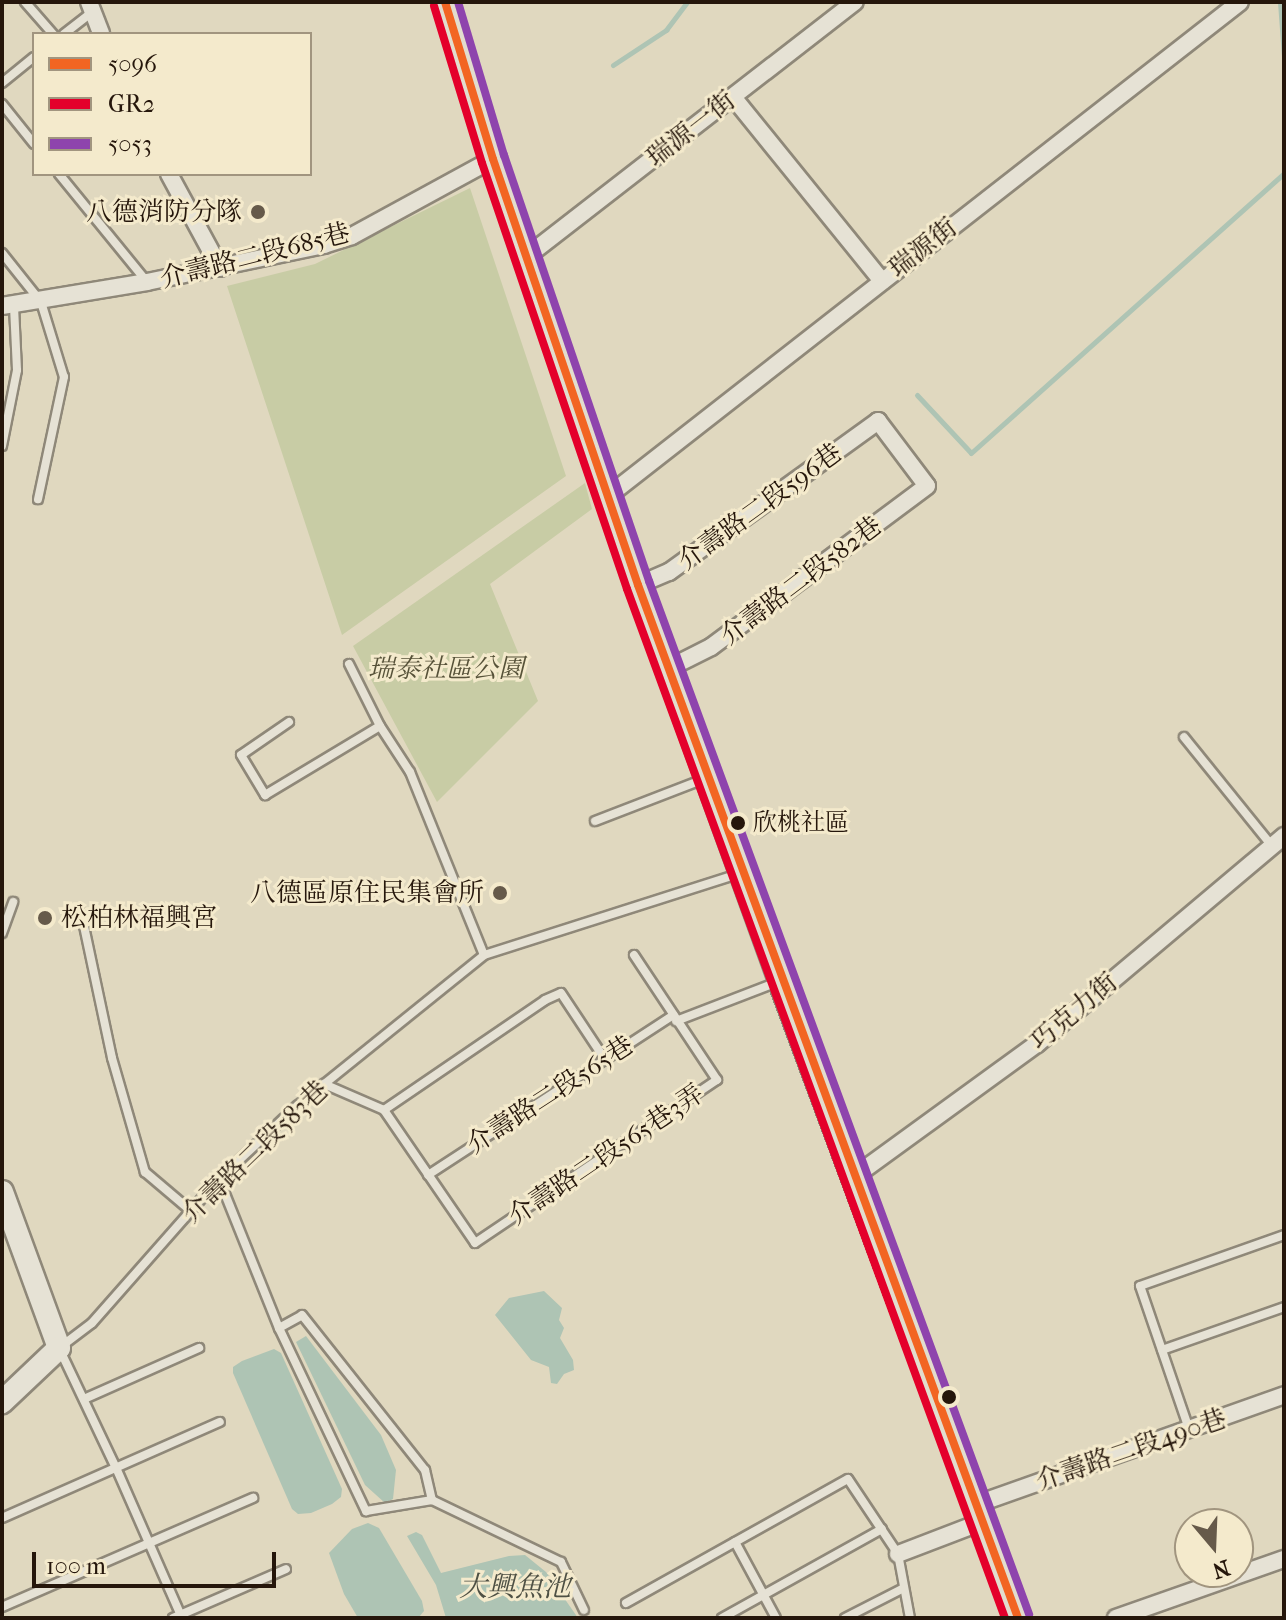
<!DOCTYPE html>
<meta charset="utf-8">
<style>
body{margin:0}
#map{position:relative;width:1286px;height:1620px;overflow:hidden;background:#e0d8bf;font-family:"IM FELL French Canon","Noto Serif TC",serif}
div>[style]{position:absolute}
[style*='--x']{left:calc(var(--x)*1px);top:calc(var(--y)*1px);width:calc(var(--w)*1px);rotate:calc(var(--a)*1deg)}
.green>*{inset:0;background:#c8cca5}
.water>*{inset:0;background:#aec4b4}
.stream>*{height:5px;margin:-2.5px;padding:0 2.5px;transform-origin:2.5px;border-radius:2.5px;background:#aec4b4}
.roads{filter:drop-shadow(2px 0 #8f8879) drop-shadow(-2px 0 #8f8879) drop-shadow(0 2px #8f8879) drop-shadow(0 -2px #8f8879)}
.lane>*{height:8px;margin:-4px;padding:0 4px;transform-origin:4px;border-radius:4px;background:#e6e2d5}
.street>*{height:16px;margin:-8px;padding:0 8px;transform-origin:8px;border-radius:8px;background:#e6e2d5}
.secondary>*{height:22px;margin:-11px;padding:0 11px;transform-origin:11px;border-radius:11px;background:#e6e2d5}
.primary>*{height:24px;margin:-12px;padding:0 12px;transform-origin:12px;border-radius:12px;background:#e2ddce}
.bus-1>*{height:8px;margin:-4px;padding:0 4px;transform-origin:4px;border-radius:4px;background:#f26522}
.bus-2>*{height:8px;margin:-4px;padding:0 4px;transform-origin:4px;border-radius:4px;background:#e4002b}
.bus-3>*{height:8px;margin:-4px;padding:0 4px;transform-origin:4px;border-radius:4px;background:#8e44ad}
.dots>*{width:22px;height:22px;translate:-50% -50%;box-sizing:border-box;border:4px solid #f4eacc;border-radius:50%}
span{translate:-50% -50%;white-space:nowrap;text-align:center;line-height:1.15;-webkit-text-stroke:6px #f4eacc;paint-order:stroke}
.bus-label{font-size:24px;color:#25160b}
.left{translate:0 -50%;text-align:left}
.street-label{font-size:26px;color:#25160b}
.poi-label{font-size:26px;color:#25160b}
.right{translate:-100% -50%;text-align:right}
.park-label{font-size:26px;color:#575239;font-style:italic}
.water-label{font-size:28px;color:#4e5044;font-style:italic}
.frame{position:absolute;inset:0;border:4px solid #25160b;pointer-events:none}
.legend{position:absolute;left:32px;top:32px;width:280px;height:144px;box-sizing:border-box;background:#f4eacc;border:2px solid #a1957f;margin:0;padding:10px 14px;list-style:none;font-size:24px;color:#25160b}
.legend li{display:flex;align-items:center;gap:16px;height:40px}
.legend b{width:40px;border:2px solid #a1957f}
.north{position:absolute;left:1174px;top:1508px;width:80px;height:80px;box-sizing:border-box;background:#f4eacc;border:2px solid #a1957f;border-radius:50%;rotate:161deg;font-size:22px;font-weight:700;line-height:32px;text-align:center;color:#25160b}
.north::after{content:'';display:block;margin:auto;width:28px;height:36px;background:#665a4a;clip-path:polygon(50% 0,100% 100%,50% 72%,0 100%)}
.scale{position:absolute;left:32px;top:1552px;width:244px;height:36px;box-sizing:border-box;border:4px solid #25160b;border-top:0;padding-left:10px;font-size:24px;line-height:28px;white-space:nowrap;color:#25160b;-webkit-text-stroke:6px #f4eacc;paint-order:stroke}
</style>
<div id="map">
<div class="green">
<i style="clip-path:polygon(470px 188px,566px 476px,342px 635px,227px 286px,315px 264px)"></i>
<i style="clip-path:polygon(585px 483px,592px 509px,490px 584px,538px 701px,437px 802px,353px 646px)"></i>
</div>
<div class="water">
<i style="clip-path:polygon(544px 1291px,562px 1308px,559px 1320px,564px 1328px,560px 1338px,573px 1360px,574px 1370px,564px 1374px,557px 1384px,551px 1383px,549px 1367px,531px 1360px,495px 1315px,509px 1298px)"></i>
<i style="clip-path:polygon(306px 1336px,381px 1435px,396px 1470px,393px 1499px,385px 1503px,365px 1485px,296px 1342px)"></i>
<i style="clip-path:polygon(274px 1349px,281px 1353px,342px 1489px,341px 1497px,332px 1504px,311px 1513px,298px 1514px,292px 1509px,233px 1373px,233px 1367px,242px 1361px)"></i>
<i style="clip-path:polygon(368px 1523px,379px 1528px,422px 1601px,424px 1611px,419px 1617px,358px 1618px,344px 1594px,329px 1553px,352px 1529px)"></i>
<i style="clip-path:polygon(416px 1532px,422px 1535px,441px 1573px,509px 1556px,525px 1555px,546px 1572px,578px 1618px,446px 1618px,436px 1585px,407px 1536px)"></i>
</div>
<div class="stream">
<i style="--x:1280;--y:2;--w:55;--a:85.8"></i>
<i style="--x:613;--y:65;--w:64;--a:-33.4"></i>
<i style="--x:666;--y:30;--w:35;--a:-53"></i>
<i style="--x:917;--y:395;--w:79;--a:47"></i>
<i style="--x:971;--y:453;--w:420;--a:-41.8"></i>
</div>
<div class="roads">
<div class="lane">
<i style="--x:25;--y:2;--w:43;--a:48.8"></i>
<i style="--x:64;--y:34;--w:36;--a:-38"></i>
<i style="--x:2;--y:83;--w:41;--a:-39.1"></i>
<i style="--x:2;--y:104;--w:51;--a:51.3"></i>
<i style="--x:59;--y:174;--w:139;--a:50.8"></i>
<i style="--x:2;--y:253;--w:63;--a:51.5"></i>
<i style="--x:41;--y:302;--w:78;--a:73"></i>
<i style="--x:64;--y:377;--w:125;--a:102"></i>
<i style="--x:2;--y:446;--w:77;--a:-78.8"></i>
<i style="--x:17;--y:370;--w:63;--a:-92.7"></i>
<i style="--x:349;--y:664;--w:69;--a:63.4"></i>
<i style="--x:380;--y:726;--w:55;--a:56.9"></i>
<i style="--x:410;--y:772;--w:197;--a:68"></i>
<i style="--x:289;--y:722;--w:58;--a:145.5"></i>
<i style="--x:241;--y:755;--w:47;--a:59"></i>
<i style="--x:265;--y:795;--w:134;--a:-31"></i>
<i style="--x:1184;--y:737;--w:139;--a:51.1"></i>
<i style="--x:595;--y:821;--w:117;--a:-21.1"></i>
<i style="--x:81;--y:912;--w:149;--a:78"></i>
<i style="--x:112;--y:1058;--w:119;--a:73.9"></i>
<i style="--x:145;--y:1172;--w:60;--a:40.3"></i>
<i style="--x:2;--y:933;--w:33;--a:-70"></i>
<i style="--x:676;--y:1021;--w:111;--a:-21"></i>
<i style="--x:324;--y:1084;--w:65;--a:23.4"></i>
<i style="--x:384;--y:1110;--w:161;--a:55.6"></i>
<i style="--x:475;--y:1243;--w:292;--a:-34"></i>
<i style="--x:717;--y:1080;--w:150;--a:-123.6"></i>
<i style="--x:384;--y:1110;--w:195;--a:-34.3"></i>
<i style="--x:545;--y:1000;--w:17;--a:-24"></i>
<i style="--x:561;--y:993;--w:78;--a:56.5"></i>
<i style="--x:428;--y:1175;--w:293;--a:-33.1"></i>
<i style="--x:219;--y:1179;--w:161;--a:68.1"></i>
<i style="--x:279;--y:1328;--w:203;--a:64.6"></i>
<i style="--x:366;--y:1511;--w:67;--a:-9.5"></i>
<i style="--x:432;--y:1500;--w:143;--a:25.7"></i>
<i style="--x:561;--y:1562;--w:53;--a:64.4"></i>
<i style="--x:279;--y:1328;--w:26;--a:-29"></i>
<i style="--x:302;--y:1315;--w:198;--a:51.6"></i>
<i style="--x:425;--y:1470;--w:31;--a:77"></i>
<i style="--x:1162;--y:1350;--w:129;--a:-19.4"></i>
<i style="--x:84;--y:1399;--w:126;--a:-23.9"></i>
<i style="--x:1189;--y:1429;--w:151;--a:-108.9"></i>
<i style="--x:1140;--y:1286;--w:153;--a:-19.5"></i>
<i style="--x:2;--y:1518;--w:238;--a:-23.8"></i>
<i style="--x:735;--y:1542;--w:86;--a:61.7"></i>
<i style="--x:626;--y:1603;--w:254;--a:-29.2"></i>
<i style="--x:848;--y:1479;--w:90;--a:56.3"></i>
<i style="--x:898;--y:1554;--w:65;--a:79.4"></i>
<i style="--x:2;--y:1607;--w:274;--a:-23.5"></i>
<i style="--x:173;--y:1618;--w:123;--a:-23.4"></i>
<i style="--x:182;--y:1618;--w:164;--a:-113.7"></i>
<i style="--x:116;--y:1468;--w:133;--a:-115.4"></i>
<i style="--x:59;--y:1348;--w:41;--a:-37.1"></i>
<i style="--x:92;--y:1323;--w:192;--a:-48.6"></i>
<i style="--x:219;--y:1179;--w:107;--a:-43.1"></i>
<i style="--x:297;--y:1106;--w:240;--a:-38.9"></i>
<i style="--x:484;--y:955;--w:270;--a:-17.7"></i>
<i style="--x:722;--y:1618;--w:183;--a:-29.1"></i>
<i style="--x:845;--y:1618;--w:66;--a:-27"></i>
</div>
<div class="street">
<i style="--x:89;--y:2;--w:34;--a:69"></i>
<i style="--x:733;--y:97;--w:237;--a:51"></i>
<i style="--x:169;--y:174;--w:107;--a:61.5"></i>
<i style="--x:526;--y:257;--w:416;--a:-37.8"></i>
<i style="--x:2;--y:306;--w:147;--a:-9.4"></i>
<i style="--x:147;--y:282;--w:181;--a:-11.8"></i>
<i style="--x:324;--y:245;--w:29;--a:-18"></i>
<i style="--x:352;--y:236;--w:161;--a:-28.6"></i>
<i style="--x:608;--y:496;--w:802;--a:-38.01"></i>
<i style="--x:638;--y:585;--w:34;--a:-23"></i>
<i style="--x:669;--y:572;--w:258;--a:-35.8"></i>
<i style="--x:878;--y:421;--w:81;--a:53"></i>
<i style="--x:927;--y:486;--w:269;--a:143.3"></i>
<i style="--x:711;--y:647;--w:47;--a:153.4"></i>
<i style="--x:855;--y:1176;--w:225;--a:-36"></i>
<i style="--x:1037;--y:1044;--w:323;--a:-40.1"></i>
<i style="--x:977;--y:1504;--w:326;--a:-19.5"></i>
<i style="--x:898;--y:1554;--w:92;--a:-21"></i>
<i style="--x:1116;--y:1618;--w:178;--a:-19.4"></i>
</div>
<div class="secondary">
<i style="--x:2;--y:1192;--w:166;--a:69.9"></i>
<i style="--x:59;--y:1348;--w:79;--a:136.5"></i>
</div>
<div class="primary">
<i style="--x:445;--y:2;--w:164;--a:73"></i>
<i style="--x:493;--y:159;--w:450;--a:71.2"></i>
<i style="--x:638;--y:585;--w:421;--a:70.1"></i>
<i style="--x:781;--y:981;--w:680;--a:69.59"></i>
</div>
</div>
<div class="bus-1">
<i style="--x:445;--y:2;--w:164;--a:73"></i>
<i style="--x:493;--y:159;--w:450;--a:71.2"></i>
<i style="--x:638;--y:585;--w:1101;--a:69.8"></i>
</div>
<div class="bus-2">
<i style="--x:434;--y:6;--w:164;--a:73"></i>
<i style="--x:482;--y:163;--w:450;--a:71.2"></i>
<i style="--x:627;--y:589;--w:1096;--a:69.83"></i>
</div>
<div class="bus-3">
<i style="--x:458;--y:2;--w:160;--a:73.3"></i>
<i style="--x:504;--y:155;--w:450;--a:71.2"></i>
<i style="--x:649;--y:581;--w:1101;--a:69.8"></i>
</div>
<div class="dots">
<i style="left:258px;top:212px;background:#665a4a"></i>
<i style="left:738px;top:823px;background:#25160b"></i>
<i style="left:500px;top:893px;background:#665a4a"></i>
<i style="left:45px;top:918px;background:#665a4a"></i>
<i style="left:949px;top:1397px;background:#25160b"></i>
</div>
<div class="bus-label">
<span class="left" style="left:753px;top:823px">欣桃社區</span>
</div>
<div class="street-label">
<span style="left:691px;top:129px;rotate:-38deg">瑞源一街</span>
<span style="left:923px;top:248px;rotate:-38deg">瑞源街</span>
<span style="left:255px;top:256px;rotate:-14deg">介壽路二段685巷</span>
<span style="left:760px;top:507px;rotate:-36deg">介壽路二段596巷</span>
<span style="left:801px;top:581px;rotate:-37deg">介壽路二段582巷</span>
<span style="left:1074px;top:1012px;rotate:-40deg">巧克力街</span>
<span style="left:550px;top:1095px;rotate:-33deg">介壽路二段565巷</span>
<span style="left:255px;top:1152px;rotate:-44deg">介壽路二段583巷</span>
<span style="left:606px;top:1155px;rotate:-34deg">介壽路二段565巷3弄</span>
<span style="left:1131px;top:1450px;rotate:-19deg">介壽路二段490巷</span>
</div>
<div class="poi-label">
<span class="right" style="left:242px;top:212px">八德消防分隊</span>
<span class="right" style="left:484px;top:893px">八德區原住民集會所</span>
<span class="left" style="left:61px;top:918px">松柏林福興宮</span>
</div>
<div class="park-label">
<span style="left:446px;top:669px">瑞泰社區公園</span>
</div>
<div class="water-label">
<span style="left:515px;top:1587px">大興魚池</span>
</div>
<div class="frame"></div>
<ul class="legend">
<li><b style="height:10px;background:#f26522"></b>5096</li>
<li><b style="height:10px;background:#e4002b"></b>GR2</li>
<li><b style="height:10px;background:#8e44ad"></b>5053</li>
</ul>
<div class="north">N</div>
<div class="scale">100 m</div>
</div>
